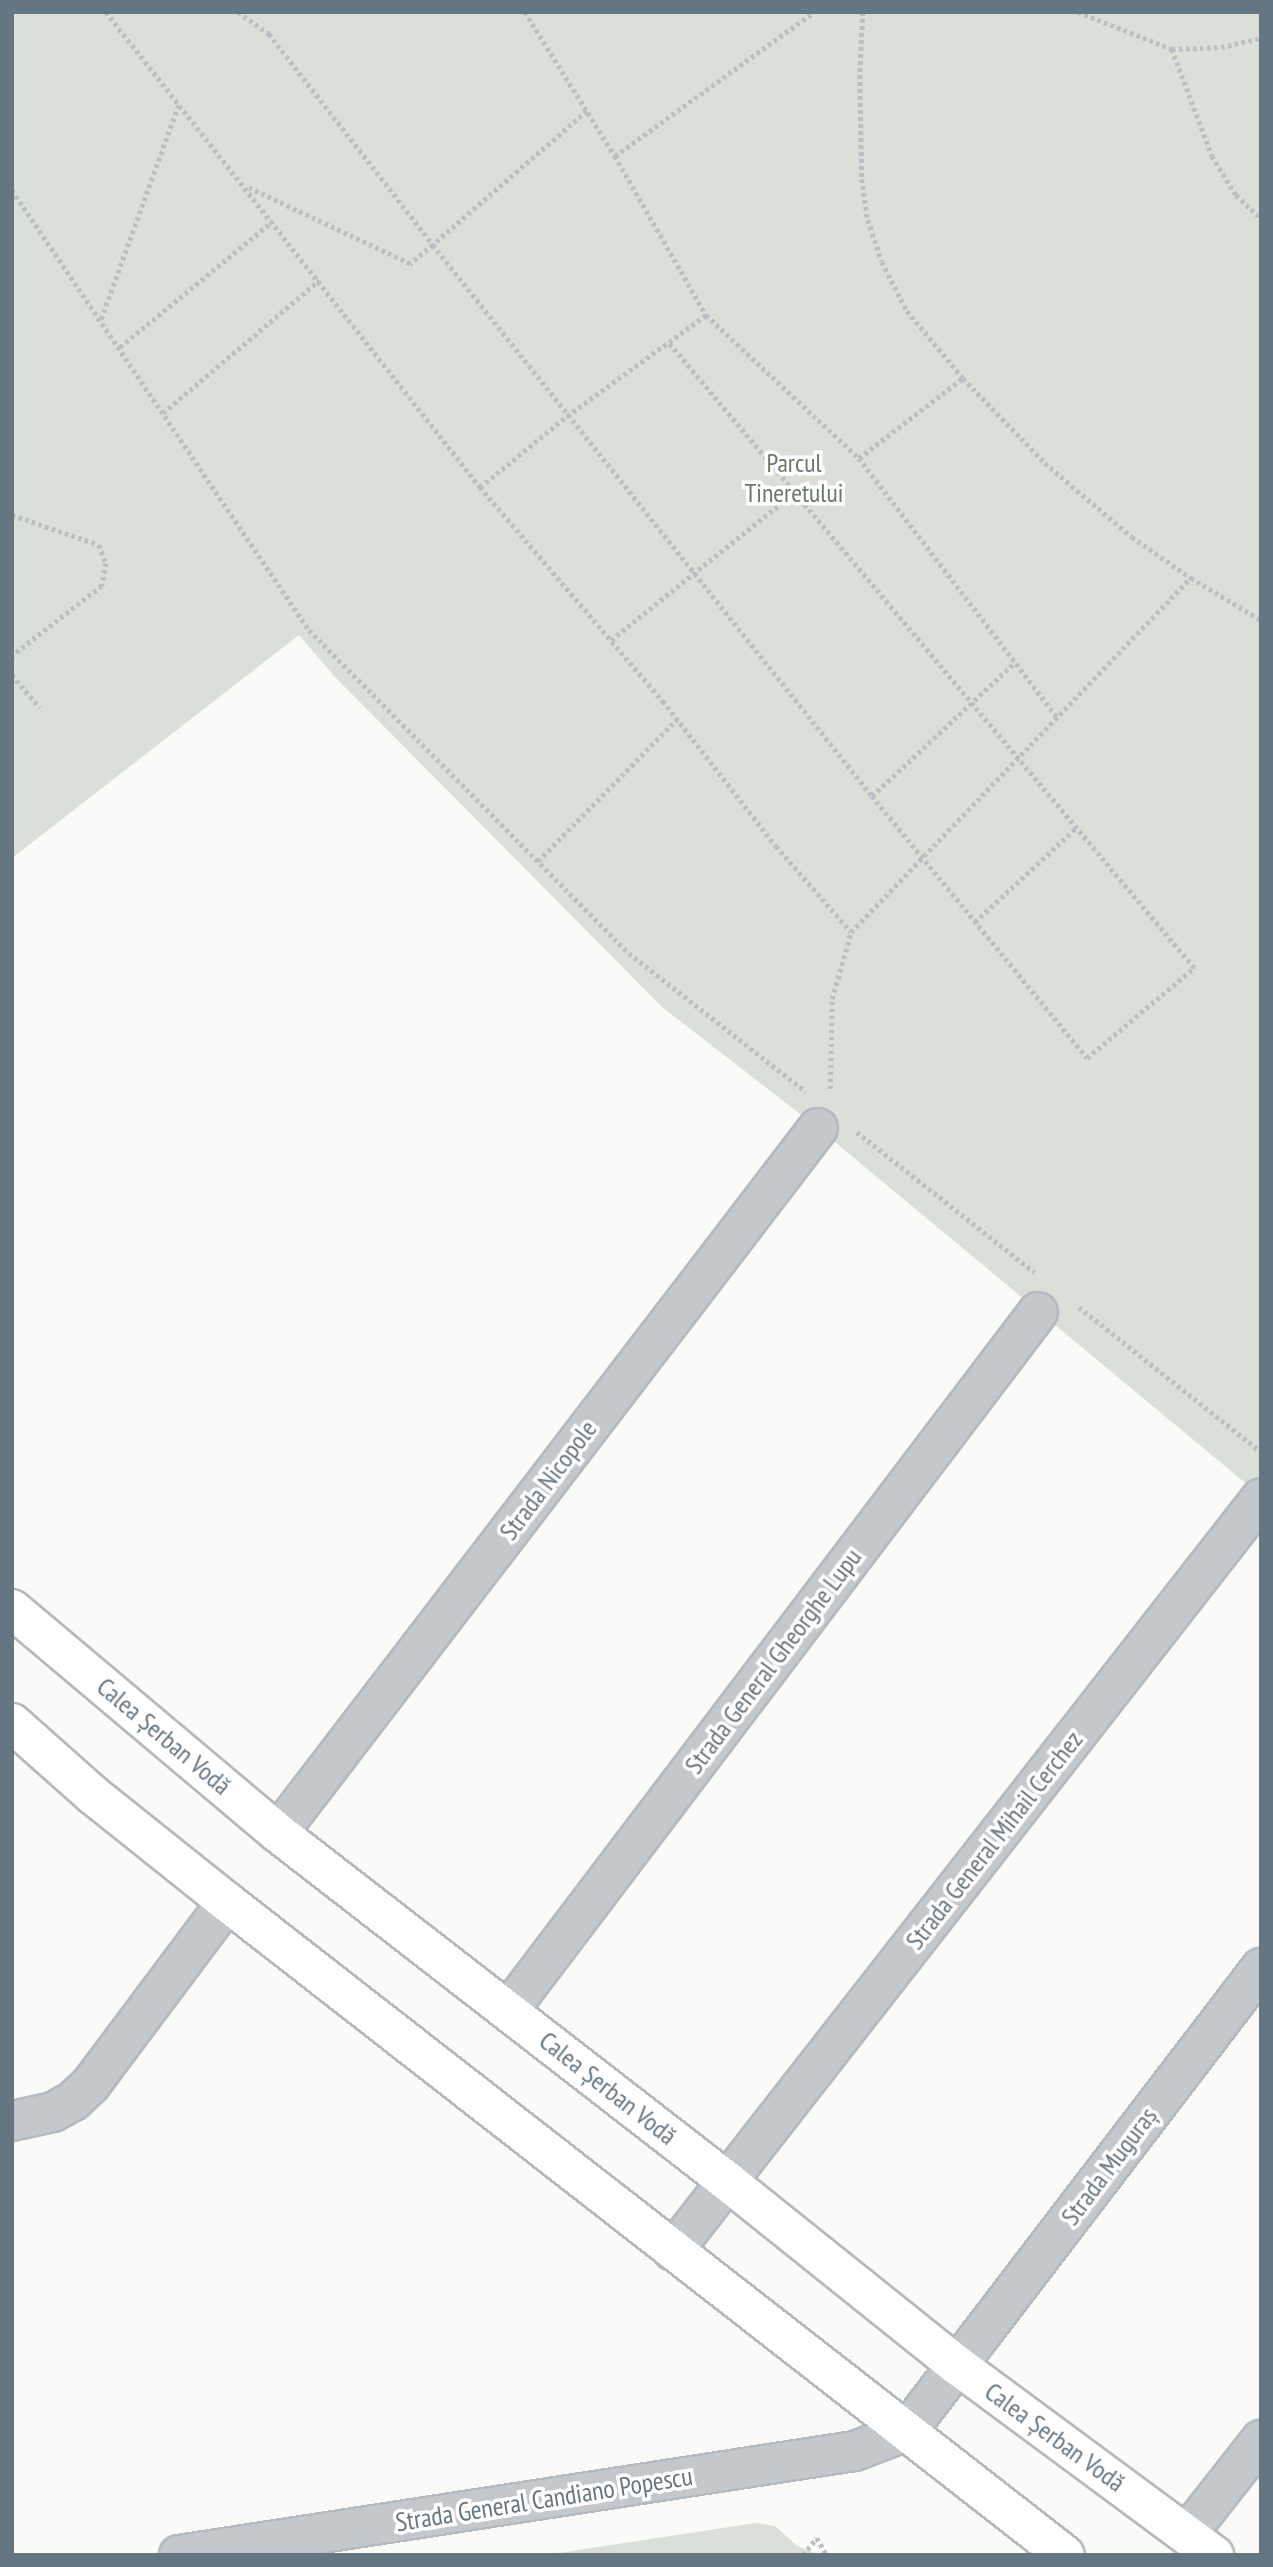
<!DOCTYPE html>
<meta charset="utf-8">
<style>
body{margin:0}
#map{position:relative;width:1273px;height:2567px;overflow:hidden;background:#fafaf8;font-family:"PT Sans Narrow",sans-serif}
div>[style]{position:absolute}
[style*='--x']{left:calc(var(--x)*1px);top:calc(var(--y)*1px);width:calc(var(--w)*1px);rotate:calc(var(--a)*1deg)}
.green>*{inset:0;background:#dadfd7}
.path>*{height:4.5px;margin-top:-2.25px;transform-origin:0;background:repeating-linear-gradient(90deg,#bbbfc2 0 3.5px,transparent 0 7px)}
.roads{filter:drop-shadow(2px 0 #b5babe) drop-shadow(-2px 0 #b5babe) drop-shadow(0 2px #b5babe) drop-shadow(0 -2px #b5babe)}
.minor>*{height:38px;margin:-19px;padding:0 19px;transform-origin:19px;border-radius:19px;background:#c3c8cc}
.major>*{height:38px;margin:-19px;padding:0 19px;transform-origin:19px;border-radius:19px;background:#fff}
span{translate:-50% -50%;white-space:nowrap;text-align:center;line-height:1.15;-webkit-text-stroke:7px #fff;paint-order:stroke}
.park-label{font-size:26px;color:#687a64}
.street-label{font-size:26px;color:#657683}
.frame{position:absolute;inset:0;border:14px solid #657683;pointer-events:none}
</style>
<div id="map">
<div class="green">
<i style="clip-path:polygon(12px 12px,1261px 12px,1261px 1496px,818px 1128px,662px 1007px,335px 677px,299px 635px,12px 858px)"></i>
<i style="clip-path:polygon(756px 2523px,775px 2526px,796px 2545px,818px 2555px,545px 2555px)"></i>
</div>
<div class="path">
<i style="--x:106;--y:12;--w:605;--a:51.78"></i>
<i style="--x:480;--y:487;--w:282;--a:49.5"></i>
<i style="--x:663;--y:701;--w:184;--a:52.1"></i>
<i style="--x:776;--y:846;--w:114;--a:48.9"></i>
<i style="--x:238;--y:12;--w:38;--a:35"></i>
<i style="--x:269;--y:34;--w:267;--a:52.1"></i>
<i style="--x:433;--y:245;--w:30;--a:140"></i>
<i style="--x:410;--y:264;--w:178;--a:-154.7"></i>
<i style="--x:525;--y:12;--w:170;--a:58"></i>
<i style="--x:615;--y:156;--w:183;--a:60.2"></i>
<i style="--x:706;--y:315;--w:209;--a:43.1"></i>
<i style="--x:859;--y:458;--w:326;--a:52.6"></i>
<i style="--x:863;--y:12;--w:63;--a:92.7"></i>
<i style="--x:860;--y:75;--w:104;--a:88.9"></i>
<i style="--x:862;--y:179;--w:41;--a:81.7"></i>
<i style="--x:868;--y:220;--w:44;--a:71.6"></i>
<i style="--x:882;--y:262;--w:55;--a:63"></i>
<i style="--x:907;--y:311;--w:87;--a:50.1"></i>
<i style="--x:963;--y:378;--w:118;--a:46"></i>
<i style="--x:1045;--y:463;--w:114;--a:40.4"></i>
<i style="--x:1132;--y:537;--w:72;--a:34.8"></i>
<i style="--x:1191;--y:578;--w:82;--a:31"></i>
<i style="--x:1078;--y:12;--w:101;--a:21.5"></i>
<i style="--x:1172;--y:49;--w:49;--a:-2.3"></i>
<i style="--x:1221;--y:47;--w:41;--a:-12.7"></i>
<i style="--x:1172;--y:49;--w:114;--a:69.5"></i>
<i style="--x:1212;--y:156;--w:46;--a:58.4"></i>
<i style="--x:1236;--y:195;--w:34;--a:43"></i>
<i style="--x:587;--y:111;--w:204;--a:139"></i>
<i style="--x:433;--y:245;--w:705;--a:51.45"></i>
<i style="--x:872;--y:796;--w:339;--a:50.6"></i>
<i style="--x:1087;--y:1058;--w:140;--a:-40.1"></i>
<i style="--x:1194;--y:968;--w:818;--a:-130.04"></i>
<i style="--x:615;--y:156;--w:246;--a:-35.9"></i>
<i style="--x:12;--y:190;--w:531;--a:55.98"></i>
<i style="--x:309;--y:630;--w:455;--a:45.3"></i>
<i style="--x:629;--y:953;--w:225;--a:38.1"></i>
<i style="--x:101;--y:319;--w:230;--a:-70.1"></i>
<i style="--x:120;--y:347;--w:198;--a:-39.5"></i>
<i style="--x:163;--y:413;--w:205;--a:-40.4"></i>
<i style="--x:859;--y:458;--w:131;--a:-37.6"></i>
<i style="--x:480;--y:487;--w:112;--a:-39.2"></i>
<i style="--x:567;--y:416;--w:172;--a:-36"></i>
<i style="--x:12;--y:515;--w:92;--a:19"></i>
<i style="--x:99;--y:545;--w:19;--a:69"></i>
<i style="--x:106;--y:563;--w:23;--a:100"></i>
<i style="--x:102;--y:586;--w:114;--a:142.1"></i>
<i style="--x:611;--y:640;--w:236;--a:-38.8"></i>
<i style="--x:12;--y:675;--w:43;--a:49.7"></i>
<i style="--x:872;--y:796;--w:196;--a:-43.1"></i>
<i style="--x:538;--y:861;--w:199;--a:-45.6"></i>
<i style="--x:975;--y:922;--w:139;--a:-43"></i>
<i style="--x:830;--y:1089;--w:90;--a:-88.7"></i>
<i style="--x:832;--y:999;--w:70;--a:-74.2"></i>
<i style="--x:851;--y:932;--w:491;--a:-46.2"></i>
<i style="--x:857;--y:1132;--w:226;--a:38.3"></i>
<i style="--x:1079;--y:1307;--w:233;--a:38.5"></i>
<i style="--x:803;--y:2555;--w:22;--a:-51"></i>
<i style="--x:817;--y:2538;--w:20;--a:60"></i>
</div>
<div class="roads">
<div class="minor">
<i style="--x:278;--y:1833;--w:888;--a:-52.55"></i>
<i style="--x:508;--y:2011;--w:877;--a:-52.83"></i>
<i style="--x:12;--y:2121;--w:42;--a:-12.4"></i>
<i style="--x:53;--y:2112;--w:23;--a:-29"></i>
<i style="--x:73;--y:2101;--w:25;--a:-43"></i>
<i style="--x:91;--y:2084;--w:227;--a:-53.2"></i>
<i style="--x:673;--y:2251;--w:955;--a:-52.01"></i>
<i style="--x:1187;--y:2534;--w:120;--a:-51.8"></i>
<i style="--x:179;--y:2555;--w:684;--a:-8.75"></i>
<i style="--x:855;--y:2451;--w:56;--a:-21"></i>
<i style="--x:907;--y:2431;--w:583;--a:-52.6"></i>
</div>
<div class="major">
<i style="--x:12;--y:1609;--w:348;--a:40.1"></i>
<i style="--x:278;--y:1833;--w:568;--a:37.78"></i>
<i style="--x:727;--y:2181;--w:295;--a:38.7"></i>
<i style="--x:957;--y:2365;--w:320;--a:36.5"></i>
<i style="--x:12;--y:1723;--w:108;--a:41.6"></i>
<i style="--x:93;--y:1795;--w:171;--a:38.6"></i>
<i style="--x:227;--y:1902;--w:1062;--a:37.93"></i>
</div>
</div>
<div class="park-label">
<span style="left:794px;top:478px">Parcul<br>Tineretului</span>
</div>
<div class="street-label">
<span style="left:548px;top:1480px;rotate:-53deg">Strada Nicopole</span>
<span style="left:773px;top:1661px;rotate:-53deg">Strada General Gheorghe Lupu</span>
<span style="left:164px;top:1736px;rotate:40deg">Calea Șerban Vodă</span>
<span style="left:994px;top:1840px;rotate:-52deg">Strada General Mihail Cerchez</span>
<span style="left:608px;top:2088px;rotate:38deg">Calea Șerban Vodă</span>
<span style="left:1109px;top:2166px;rotate:-53deg">Strada Muguraș</span>
<span style="left:1055px;top:2437px;rotate:36deg">Calea Șerban Vodă</span>
<span style="left:544px;top:2499px;rotate:-9deg">Strada General Candiano Popescu</span>
</div>
<div class="frame"></div>
</div>
